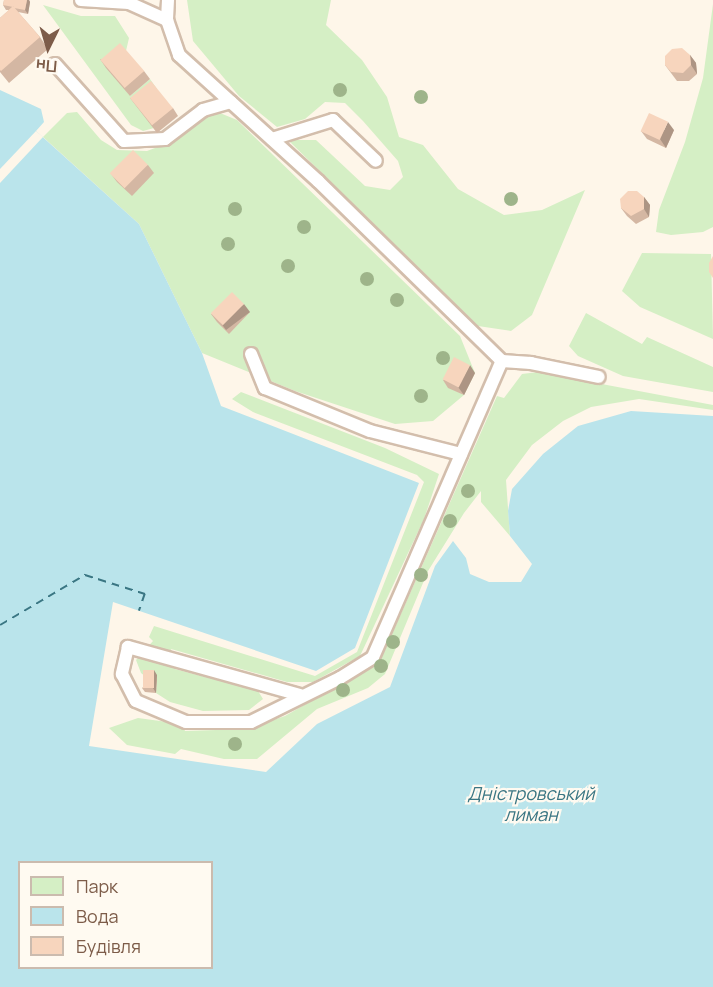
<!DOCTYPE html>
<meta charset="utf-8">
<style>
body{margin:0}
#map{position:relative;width:713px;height:987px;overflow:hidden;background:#fef6e9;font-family:Manrope,sans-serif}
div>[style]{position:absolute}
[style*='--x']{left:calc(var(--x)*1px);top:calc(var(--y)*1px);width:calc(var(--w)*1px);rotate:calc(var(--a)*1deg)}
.green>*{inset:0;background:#d5efc5}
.water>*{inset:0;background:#bae4eb}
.pier>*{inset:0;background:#fef6e9}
.ferry>*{height:1.5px;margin-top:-0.75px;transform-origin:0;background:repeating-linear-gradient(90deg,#3a7683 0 8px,transparent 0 14px)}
.roads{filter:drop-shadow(2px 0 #d3beac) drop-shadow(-2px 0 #d3beac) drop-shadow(0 2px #d3beac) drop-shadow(0 -2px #d3beac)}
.lane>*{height:12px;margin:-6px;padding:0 6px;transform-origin:6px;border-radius:6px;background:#fff}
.trees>*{width:14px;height:14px;margin:-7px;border-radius:50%;background:#9eb48a}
.wall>*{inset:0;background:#d4b7a3}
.shaded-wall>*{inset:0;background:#ad9584;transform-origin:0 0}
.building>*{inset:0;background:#f7d5bd;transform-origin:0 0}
span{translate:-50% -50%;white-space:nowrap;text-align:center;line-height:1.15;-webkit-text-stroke:4.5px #fffaf1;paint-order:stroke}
.water-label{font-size:18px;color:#3a7683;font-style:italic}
.legend{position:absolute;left:18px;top:861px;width:195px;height:108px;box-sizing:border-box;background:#fffaf1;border:2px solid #cbbbae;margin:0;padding:8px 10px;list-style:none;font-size:18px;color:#7d5c49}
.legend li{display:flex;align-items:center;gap:12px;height:30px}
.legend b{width:30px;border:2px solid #cbbbae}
.north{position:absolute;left:18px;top:18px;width:60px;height:60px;-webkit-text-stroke:4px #fffaf1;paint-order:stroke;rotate:185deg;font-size:16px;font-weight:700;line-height:24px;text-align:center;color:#7d5c49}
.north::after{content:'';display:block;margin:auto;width:21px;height:27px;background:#7d5c49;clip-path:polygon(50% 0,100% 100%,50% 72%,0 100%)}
</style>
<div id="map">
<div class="green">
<i style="clip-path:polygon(187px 0,331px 0,326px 25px,362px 60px,387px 97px,399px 137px,423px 145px,458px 189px,504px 215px,542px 210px,585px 190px,532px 315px,511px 331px,478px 326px,288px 140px,316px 140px,365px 186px,390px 190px,403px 177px,398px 161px,363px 121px,345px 103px,325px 102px,305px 119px,277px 127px,239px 96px,193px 41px)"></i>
<i style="clip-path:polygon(713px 4px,713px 227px,703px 232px,671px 235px,656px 232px,659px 210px,685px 142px,703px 78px)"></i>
<i style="clip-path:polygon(43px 5px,81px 16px,115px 16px,129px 38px,126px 51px,130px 96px,150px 79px,157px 89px,154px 128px,143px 131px,131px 125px)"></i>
<i style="clip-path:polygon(77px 112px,101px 140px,117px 150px,147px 151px,171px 142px,206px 116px,220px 113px,237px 120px,460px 336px,475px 373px,464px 395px,433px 421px,395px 424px,295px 391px,202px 353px,139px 224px,43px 137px,67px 113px)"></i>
<i style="clip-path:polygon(642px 253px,711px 254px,713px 339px,640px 307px,622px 291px)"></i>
<i style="clip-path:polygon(586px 313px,642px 344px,647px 337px,713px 367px,713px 392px,623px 376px,578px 356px,569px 346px)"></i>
<i style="clip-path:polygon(538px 372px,713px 405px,713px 410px,639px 399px,591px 407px,563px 421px,532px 445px,506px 480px,510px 536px,481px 502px,481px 491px,464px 513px,428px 571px,385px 674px,368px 688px,317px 709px,257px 759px,224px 759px,181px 749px,175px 754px,127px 745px,109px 728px,138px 718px,182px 724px,185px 731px,247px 729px,285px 716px,371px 667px,385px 650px,497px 396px,504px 398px,522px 374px)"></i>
<i style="clip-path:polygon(241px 392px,385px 448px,439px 474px,424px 519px,360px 656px,313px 682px,287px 682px,171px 649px,175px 669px,258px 691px,263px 699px,249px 710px,203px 711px,170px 702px,156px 693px,157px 675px,146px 677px,141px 673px,136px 660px,153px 641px,149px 637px,154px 626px,315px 676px,357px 652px,424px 482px,417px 475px,253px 412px,232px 399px)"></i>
</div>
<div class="water">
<i style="clip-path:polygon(evenodd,0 90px,41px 109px,44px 122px,36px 131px,139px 224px,202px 353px,221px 406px,419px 483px,355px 648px,316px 671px,113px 602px,89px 746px,266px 772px,317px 724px,390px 687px,435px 566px,453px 541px,466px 558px,470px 574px,489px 582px,521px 582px,532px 564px,510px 536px,508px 511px,512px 489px,543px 454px,578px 426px,631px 411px,713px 416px,713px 987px,0 987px,0 90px,20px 862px,212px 862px,212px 968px,20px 968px,20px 862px)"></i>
</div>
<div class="pier">
<i style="clip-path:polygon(36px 131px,43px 137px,0 183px,0 169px)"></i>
</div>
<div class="ferry">
<i style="--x:0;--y:625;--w:99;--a:-30.5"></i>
<i style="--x:85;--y:575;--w:63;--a:17.6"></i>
<i style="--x:145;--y:594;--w:18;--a:109"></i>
</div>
<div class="roads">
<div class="lane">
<i style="--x:81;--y:0;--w:48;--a:3.6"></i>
<i style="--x:129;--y:3;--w:42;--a:24.1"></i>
<i style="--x:168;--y:0;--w:20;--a:93"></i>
<i style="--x:167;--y:20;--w:37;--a:71"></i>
<i style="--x:179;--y:55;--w:188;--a:42.2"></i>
<i style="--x:318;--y:181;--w:257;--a:44.4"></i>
<i style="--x:502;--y:361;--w:29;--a:4"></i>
<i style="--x:531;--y:363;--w:69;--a:11.6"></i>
<i style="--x:55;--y:64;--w:103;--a:48.1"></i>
<i style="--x:124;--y:141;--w:41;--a:-2.8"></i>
<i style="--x:165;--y:139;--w:48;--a:-37.3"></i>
<i style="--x:203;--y:110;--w:29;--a:-16"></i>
<i style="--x:272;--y:139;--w:64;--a:-17.3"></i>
<i style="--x:333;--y:120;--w:59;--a:43.6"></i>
<i style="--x:251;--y:354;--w:37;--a:68"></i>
<i style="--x:265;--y:388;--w:113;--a:22.3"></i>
<i style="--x:370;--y:431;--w:94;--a:14.2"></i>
<i style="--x:300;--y:695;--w:179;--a:-164.4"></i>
<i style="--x:128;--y:647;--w:28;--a:103"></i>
<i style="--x:122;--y:674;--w:30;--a:63"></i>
<i style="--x:136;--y:701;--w:54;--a:22.8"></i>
<i style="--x:186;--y:722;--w:65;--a:0"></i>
<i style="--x:251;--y:722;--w:99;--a:-26.3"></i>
<i style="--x:340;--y:678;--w:39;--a:-32"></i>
<i style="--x:373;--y:657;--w:323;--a:-66.5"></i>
</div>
</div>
<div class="trees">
<i style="left:340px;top:90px"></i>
<i style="left:421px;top:97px"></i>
<i style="left:511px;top:199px"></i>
<i style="left:235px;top:209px"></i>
<i style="left:304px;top:227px"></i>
<i style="left:228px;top:244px"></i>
<i style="left:288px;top:266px"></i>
<i style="left:367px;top:279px"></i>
<i style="left:397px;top:300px"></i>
<i style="left:443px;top:358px"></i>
<i style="left:421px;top:396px"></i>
<i style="left:468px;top:491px"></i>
<i style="left:450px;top:521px"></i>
<i style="left:421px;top:575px"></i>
<i style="left:393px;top:642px"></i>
<i style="left:381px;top:666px"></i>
<i style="left:343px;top:690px"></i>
<i style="left:235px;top:744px"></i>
</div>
<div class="wall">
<i style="clip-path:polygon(4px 0,29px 0,30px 2px,28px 14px,18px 12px,40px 37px,48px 49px,9px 83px,0 72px,0 18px,9px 10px,6px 10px,3px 5px)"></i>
<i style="clip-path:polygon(690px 55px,696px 63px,697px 74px,689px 81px,677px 81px,665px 65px)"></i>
<i style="clip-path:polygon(100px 59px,144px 71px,150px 79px,130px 96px,106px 68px)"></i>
<i style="clip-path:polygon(130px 98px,173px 108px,178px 116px,157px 133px)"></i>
<i style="clip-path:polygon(674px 130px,666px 148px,647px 139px,641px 131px)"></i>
<i style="clip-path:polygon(148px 165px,154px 173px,132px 196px,117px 182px,111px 174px)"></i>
<i style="clip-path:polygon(644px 197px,650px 205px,649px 217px,636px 224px,627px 216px,621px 208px)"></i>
<i style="clip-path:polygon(250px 312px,229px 334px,217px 322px,211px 314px)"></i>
<i style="clip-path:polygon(475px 373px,464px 395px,448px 388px,443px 380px)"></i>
<i style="clip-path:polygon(157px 675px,156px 693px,145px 692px,142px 688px)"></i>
</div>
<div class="shaded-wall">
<i style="clip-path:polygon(27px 0,29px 0,30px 2px,28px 14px,25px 10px)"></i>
<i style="clip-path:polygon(690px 55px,696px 63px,697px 74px,691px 65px)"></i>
<i style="clip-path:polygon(668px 122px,674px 130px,666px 148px,660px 139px)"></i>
<i style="clip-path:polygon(644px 197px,650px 205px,649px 217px,644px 209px)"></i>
<i style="left:244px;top:304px;width:10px;height:30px;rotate:53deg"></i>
<i style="clip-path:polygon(470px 365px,475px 373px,464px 395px,458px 387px)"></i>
<i style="clip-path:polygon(154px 670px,157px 675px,156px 693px,153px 688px)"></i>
</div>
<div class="building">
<i style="clip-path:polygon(4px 0,27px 0,25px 10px,14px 8px,13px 6px,13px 7px,3px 5px)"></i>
<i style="clip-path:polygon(13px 6px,40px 37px,1px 71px,0 70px,0 18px)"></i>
<i style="left:120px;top:43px;width:37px;height:26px;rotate:49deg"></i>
<i style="clip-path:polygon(682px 48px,690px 55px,691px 65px,683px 73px,671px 72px,665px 65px,665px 56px,672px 49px)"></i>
<i style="left:151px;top:81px;width:35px;height:27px;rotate:51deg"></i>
<i style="left:649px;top:113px;width:21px;height:20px;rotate:25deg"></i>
<i style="left:133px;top:150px;width:21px;height:33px;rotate:45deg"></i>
<i style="clip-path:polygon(628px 191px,637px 191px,644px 197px,644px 209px,631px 216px,621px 208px,620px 199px)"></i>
<i style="clip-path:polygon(713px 256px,713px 278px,709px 272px,709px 263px)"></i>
<i style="left:232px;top:292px;width:17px;height:30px;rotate:45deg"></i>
<i style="left:454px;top:357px;width:18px;height:25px;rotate:27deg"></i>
<i style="left:143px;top:670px;width:11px;height:18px"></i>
</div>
<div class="water-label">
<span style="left:531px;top:804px">Дністровський<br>лиман</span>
</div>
<ul class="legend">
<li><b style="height:16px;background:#d5efc5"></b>Парк</li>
<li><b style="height:16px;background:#bae4eb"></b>Вода</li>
<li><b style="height:16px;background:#f7d5bd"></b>Будівля</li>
</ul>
<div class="north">Пн</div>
</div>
